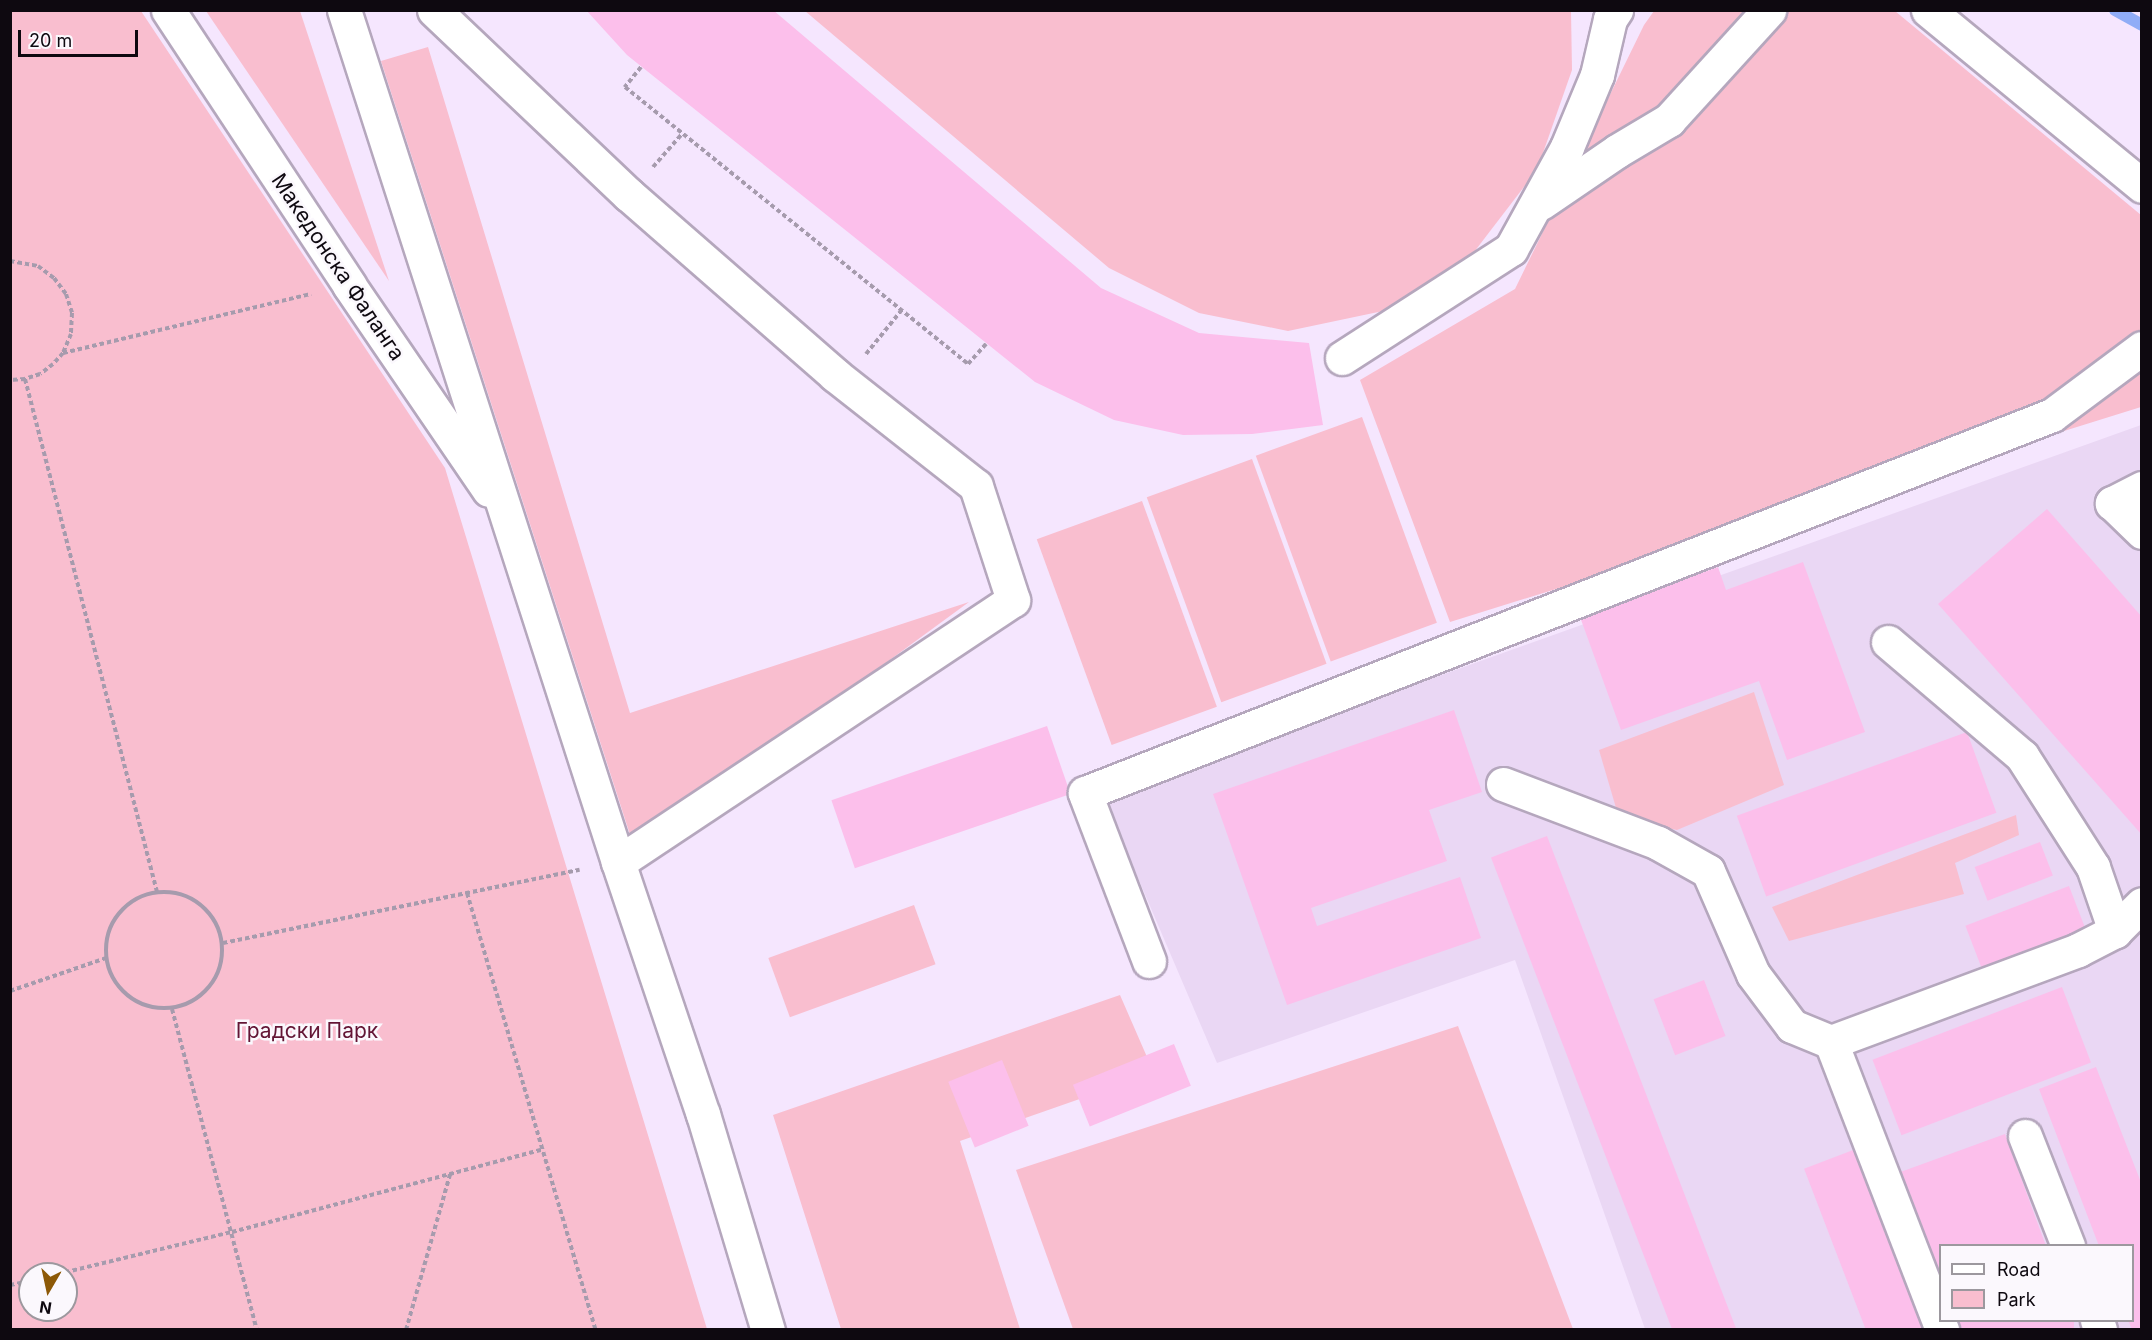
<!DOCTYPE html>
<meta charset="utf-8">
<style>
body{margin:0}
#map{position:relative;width:2152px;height:1340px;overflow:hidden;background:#f5e6fe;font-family:Inter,sans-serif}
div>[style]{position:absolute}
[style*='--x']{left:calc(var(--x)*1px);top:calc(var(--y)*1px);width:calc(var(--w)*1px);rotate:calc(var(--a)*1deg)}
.built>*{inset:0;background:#ead7f4}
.green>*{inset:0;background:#f9becf;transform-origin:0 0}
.stream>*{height:12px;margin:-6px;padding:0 6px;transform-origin:6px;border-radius:6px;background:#90adf7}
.building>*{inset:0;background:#fcbfeb;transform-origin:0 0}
.path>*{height:4px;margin-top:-2px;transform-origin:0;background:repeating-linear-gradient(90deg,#a69bad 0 4.5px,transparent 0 7.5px)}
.path>.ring{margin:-2px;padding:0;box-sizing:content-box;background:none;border:4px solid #a69bad;border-radius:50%}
.roads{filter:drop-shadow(2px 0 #b5a7bd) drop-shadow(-2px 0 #b5a7bd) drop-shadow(0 2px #b5a7bd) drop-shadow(0 -2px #b5a7bd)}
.minor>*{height:33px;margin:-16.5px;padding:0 16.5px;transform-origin:16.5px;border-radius:16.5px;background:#fff}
span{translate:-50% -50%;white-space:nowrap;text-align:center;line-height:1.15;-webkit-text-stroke:5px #fbf8fd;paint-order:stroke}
.street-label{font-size:21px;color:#0e0910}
.park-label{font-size:21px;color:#631535}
.frame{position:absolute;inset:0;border:12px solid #0e0910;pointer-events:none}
.legend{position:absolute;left:1939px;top:1244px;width:195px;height:78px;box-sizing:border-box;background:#fbf8fd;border:2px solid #9c989e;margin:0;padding:8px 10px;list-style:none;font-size:18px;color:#0e0910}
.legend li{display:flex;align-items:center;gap:12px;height:30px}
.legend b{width:30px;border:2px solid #9c989e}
.north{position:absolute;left:18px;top:1262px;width:60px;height:60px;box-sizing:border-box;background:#fbf8fd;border:2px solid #9c989e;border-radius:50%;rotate:189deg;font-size:16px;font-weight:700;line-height:24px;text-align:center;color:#0e0910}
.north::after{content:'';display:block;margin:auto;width:21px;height:27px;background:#8d5907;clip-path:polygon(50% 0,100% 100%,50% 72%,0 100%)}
.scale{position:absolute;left:18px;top:30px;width:120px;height:27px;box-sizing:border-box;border:3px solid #0e0910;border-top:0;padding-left:8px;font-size:18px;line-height:21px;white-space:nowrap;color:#0e0910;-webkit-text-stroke:4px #fbf8fd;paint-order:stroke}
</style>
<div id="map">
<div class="built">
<i style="clip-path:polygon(evenodd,2141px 425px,2141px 1329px,1645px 1329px,1515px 960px,1217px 1063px,1103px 796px,2141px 425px,1940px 1246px,2132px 1246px,2132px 1320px,1940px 1320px,1940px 1246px)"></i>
</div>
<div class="green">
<i style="clip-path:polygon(evenodd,10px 11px,141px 11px,445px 468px,707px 1329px,11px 1329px,10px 11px,30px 1274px,66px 1274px,66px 1310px,30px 1310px,30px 1274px)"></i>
<i style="clip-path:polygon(206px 11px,300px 11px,389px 281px)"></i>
<i style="clip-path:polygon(805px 11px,1571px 11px,1572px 70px,1537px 170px,1471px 256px,1383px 311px,1288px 331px,1199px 313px,1109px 268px)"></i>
<i style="clip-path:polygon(1654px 11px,1895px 11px,2141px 215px,2141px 407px,1450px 622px,1360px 380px,1515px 289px,1644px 25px)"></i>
<i style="clip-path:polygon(428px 47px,630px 713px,969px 602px,634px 847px,381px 61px)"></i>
<i style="left:1362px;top:417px;width:219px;height:113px;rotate:70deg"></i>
<i style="left:1252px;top:459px;width:218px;height:112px;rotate:70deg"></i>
<i style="left:1142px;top:501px;width:219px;height:112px;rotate:70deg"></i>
<i style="clip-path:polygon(1754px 692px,1784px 785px,1677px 830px,1619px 818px,1599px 750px)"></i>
<i style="clip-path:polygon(2016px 815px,2019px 835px,1955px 863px,1964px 894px,1789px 941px,1772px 907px)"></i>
<i style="left:914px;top:905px;width:63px;height:155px;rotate:70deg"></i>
<i style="clip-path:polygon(1120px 995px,1154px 1073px,960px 1141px,1020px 1329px,841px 1329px,773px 1115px)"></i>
<i style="clip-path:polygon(1458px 1026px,1573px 1329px,1073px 1329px,1016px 1170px)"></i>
</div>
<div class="stream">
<i style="--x:2115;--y:10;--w:31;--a:29"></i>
</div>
<div class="building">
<i style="clip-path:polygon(586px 10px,773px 10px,1101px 288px,1199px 333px,1309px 343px,1323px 425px,1252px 434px,1183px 435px,1114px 420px,1035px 382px,627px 55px)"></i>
<i style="clip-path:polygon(2047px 509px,2142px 617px,2142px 835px,1938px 604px)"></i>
<i style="clip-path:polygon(1803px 562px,1865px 732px,1787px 760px,1759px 681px,1621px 730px,1580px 617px,1718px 567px,1726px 590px)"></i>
<i style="clip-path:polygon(1454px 710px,1482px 792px,1429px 810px,1447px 861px,1311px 908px,1317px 926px,1460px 877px,1481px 938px,1287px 1005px,1213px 794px)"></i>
<i style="left:1047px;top:726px;width:72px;height:228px;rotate:71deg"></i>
<i style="left:1967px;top:732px;width:86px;height:245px;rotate:70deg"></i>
<i style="left:1547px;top:836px;width:529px;height:60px;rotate:69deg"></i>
<i style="left:2040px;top:842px;width:36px;height:70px;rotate:69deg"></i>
<i style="left:2069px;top:886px;width:48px;height:111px;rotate:69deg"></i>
<i style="left:1704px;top:980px;width:60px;height:54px;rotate:69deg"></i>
<i style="left:2062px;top:987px;width:81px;height:203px;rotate:69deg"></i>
<i style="left:1174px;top:1044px;width:45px;height:109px;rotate:68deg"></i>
<i style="left:1002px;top:1060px;width:71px;height:58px;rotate:68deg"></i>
<i style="clip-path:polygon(2096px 1067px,2142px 1185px,2142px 1330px,2132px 1330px,2128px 1320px,2132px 1320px,2132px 1246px,2099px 1246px,2039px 1089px)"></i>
<i style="clip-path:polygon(2005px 1134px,2046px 1246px,1940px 1246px,1940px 1297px,1895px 1174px)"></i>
<i style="left:1861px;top:1147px;width:196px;height:61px;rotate:69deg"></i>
<i style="left:1949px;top:1320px;width:125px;height:10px"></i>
</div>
<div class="path">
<i style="--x:641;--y:67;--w:26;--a:129"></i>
<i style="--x:625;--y:87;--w:441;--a:38.9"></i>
<i style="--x:968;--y:364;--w:27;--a:-48"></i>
<i style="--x:653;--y:167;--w:44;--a:-48.7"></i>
<i style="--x:10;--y:261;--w:28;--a:10"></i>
<i style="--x:38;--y:266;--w:20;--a:37"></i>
<i style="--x:54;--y:278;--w:20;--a:53"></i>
<i style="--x:66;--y:294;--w:20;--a:72"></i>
<i style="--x:72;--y:313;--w:21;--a:93"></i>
<i style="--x:71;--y:334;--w:21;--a:113"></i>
<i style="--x:63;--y:353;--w:15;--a:132"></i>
<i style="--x:53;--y:364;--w:16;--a:142"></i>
<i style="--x:40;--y:374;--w:16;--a:162"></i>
<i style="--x:25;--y:379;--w:15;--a:176"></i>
<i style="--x:63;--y:353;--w:255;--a:-13.4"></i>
<i style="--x:866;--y:354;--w:55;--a:-50.9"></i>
<i style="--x:25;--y:379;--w:530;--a:75.57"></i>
<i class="ring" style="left:106px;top:892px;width:112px;height:112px"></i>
<i style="--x:467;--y:893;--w:456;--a:73.6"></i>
<i style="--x:223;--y:943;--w:364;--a:-11.6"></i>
<i style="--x:10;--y:991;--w:102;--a:-19"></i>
<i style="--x:172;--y:1009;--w:332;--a:75.2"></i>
<i style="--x:58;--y:1274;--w:179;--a:-13.6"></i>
<i style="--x:232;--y:1232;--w:322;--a:-14.9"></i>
<i style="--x:10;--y:1285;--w:20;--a:-11"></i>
<i style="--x:406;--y:1330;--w:162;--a:-74.2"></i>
</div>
<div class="roads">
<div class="minor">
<i style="--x:168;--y:10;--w:329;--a:56.6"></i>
<i style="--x:349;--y:285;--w:248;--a:55.7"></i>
<i style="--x:344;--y:10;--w:895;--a:72.17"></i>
<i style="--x:618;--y:862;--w:266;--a:71.4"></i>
<i style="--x:703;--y:1114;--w:226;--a:73.3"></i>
<i style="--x:434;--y:10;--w:269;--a:43.5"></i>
<i style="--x:629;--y:195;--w:274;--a:41.1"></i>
<i style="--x:835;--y:375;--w:179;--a:38.2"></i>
<i style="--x:976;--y:486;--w:120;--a:72"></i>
<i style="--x:1013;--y:600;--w:474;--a:146.4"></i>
<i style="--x:1928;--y:10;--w:277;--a:39.4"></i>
<i style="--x:1541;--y:203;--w:92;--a:-34.4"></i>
<i style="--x:1617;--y:151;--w:61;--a:-30.8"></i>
<i style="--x:1669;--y:120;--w:149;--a:-47.7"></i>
<i style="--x:1342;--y:358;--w:201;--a:-32.8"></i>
<i style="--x:1511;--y:249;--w:116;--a:-61.2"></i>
<i style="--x:1567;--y:147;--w:78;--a:-67.4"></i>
<i style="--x:1597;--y:75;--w:57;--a:-76.9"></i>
<i style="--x:1610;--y:19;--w:11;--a:-56"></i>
<i style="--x:2142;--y:488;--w:34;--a:153"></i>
<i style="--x:2112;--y:503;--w:42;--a:44"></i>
<i style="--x:1888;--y:642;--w:176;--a:40.4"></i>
<i style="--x:2022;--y:756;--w:132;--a:57.4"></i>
<i style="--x:2093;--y:867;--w:68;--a:71"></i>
<i style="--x:1503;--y:784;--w:166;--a:20.8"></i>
<i style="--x:1658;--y:843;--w:57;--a:29.2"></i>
<i style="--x:1708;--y:871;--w:112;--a:66.4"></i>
<i style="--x:1753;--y:974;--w:65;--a:53.1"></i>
<i style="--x:1792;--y:1026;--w:42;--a:22.3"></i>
<i style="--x:1831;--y:1042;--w:264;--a:-20.4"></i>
<i style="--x:2078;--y:950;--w:42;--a:-27.2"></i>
<i style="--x:2115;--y:931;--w:38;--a:-45"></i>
<i style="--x:1149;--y:961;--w:180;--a:-110.9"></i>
<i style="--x:1085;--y:793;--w:1038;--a:-21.35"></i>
<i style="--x:2052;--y:415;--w:112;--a:-36.7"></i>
<i style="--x:1831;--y:1042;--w:309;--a:68.9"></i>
<i style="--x:2025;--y:1136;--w:118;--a:68.6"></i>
<i style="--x:2097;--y:1320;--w:10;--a:73"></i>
</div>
</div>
<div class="street-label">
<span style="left:338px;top:267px;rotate:56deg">Македонска Фаланга</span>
</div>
<div class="park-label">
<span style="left:307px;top:1031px">Градски Парк</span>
</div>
<div class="frame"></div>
<ul class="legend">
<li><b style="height:8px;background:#fff"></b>Road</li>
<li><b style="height:16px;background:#f9becf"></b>Park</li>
</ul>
<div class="north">N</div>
<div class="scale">20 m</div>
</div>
